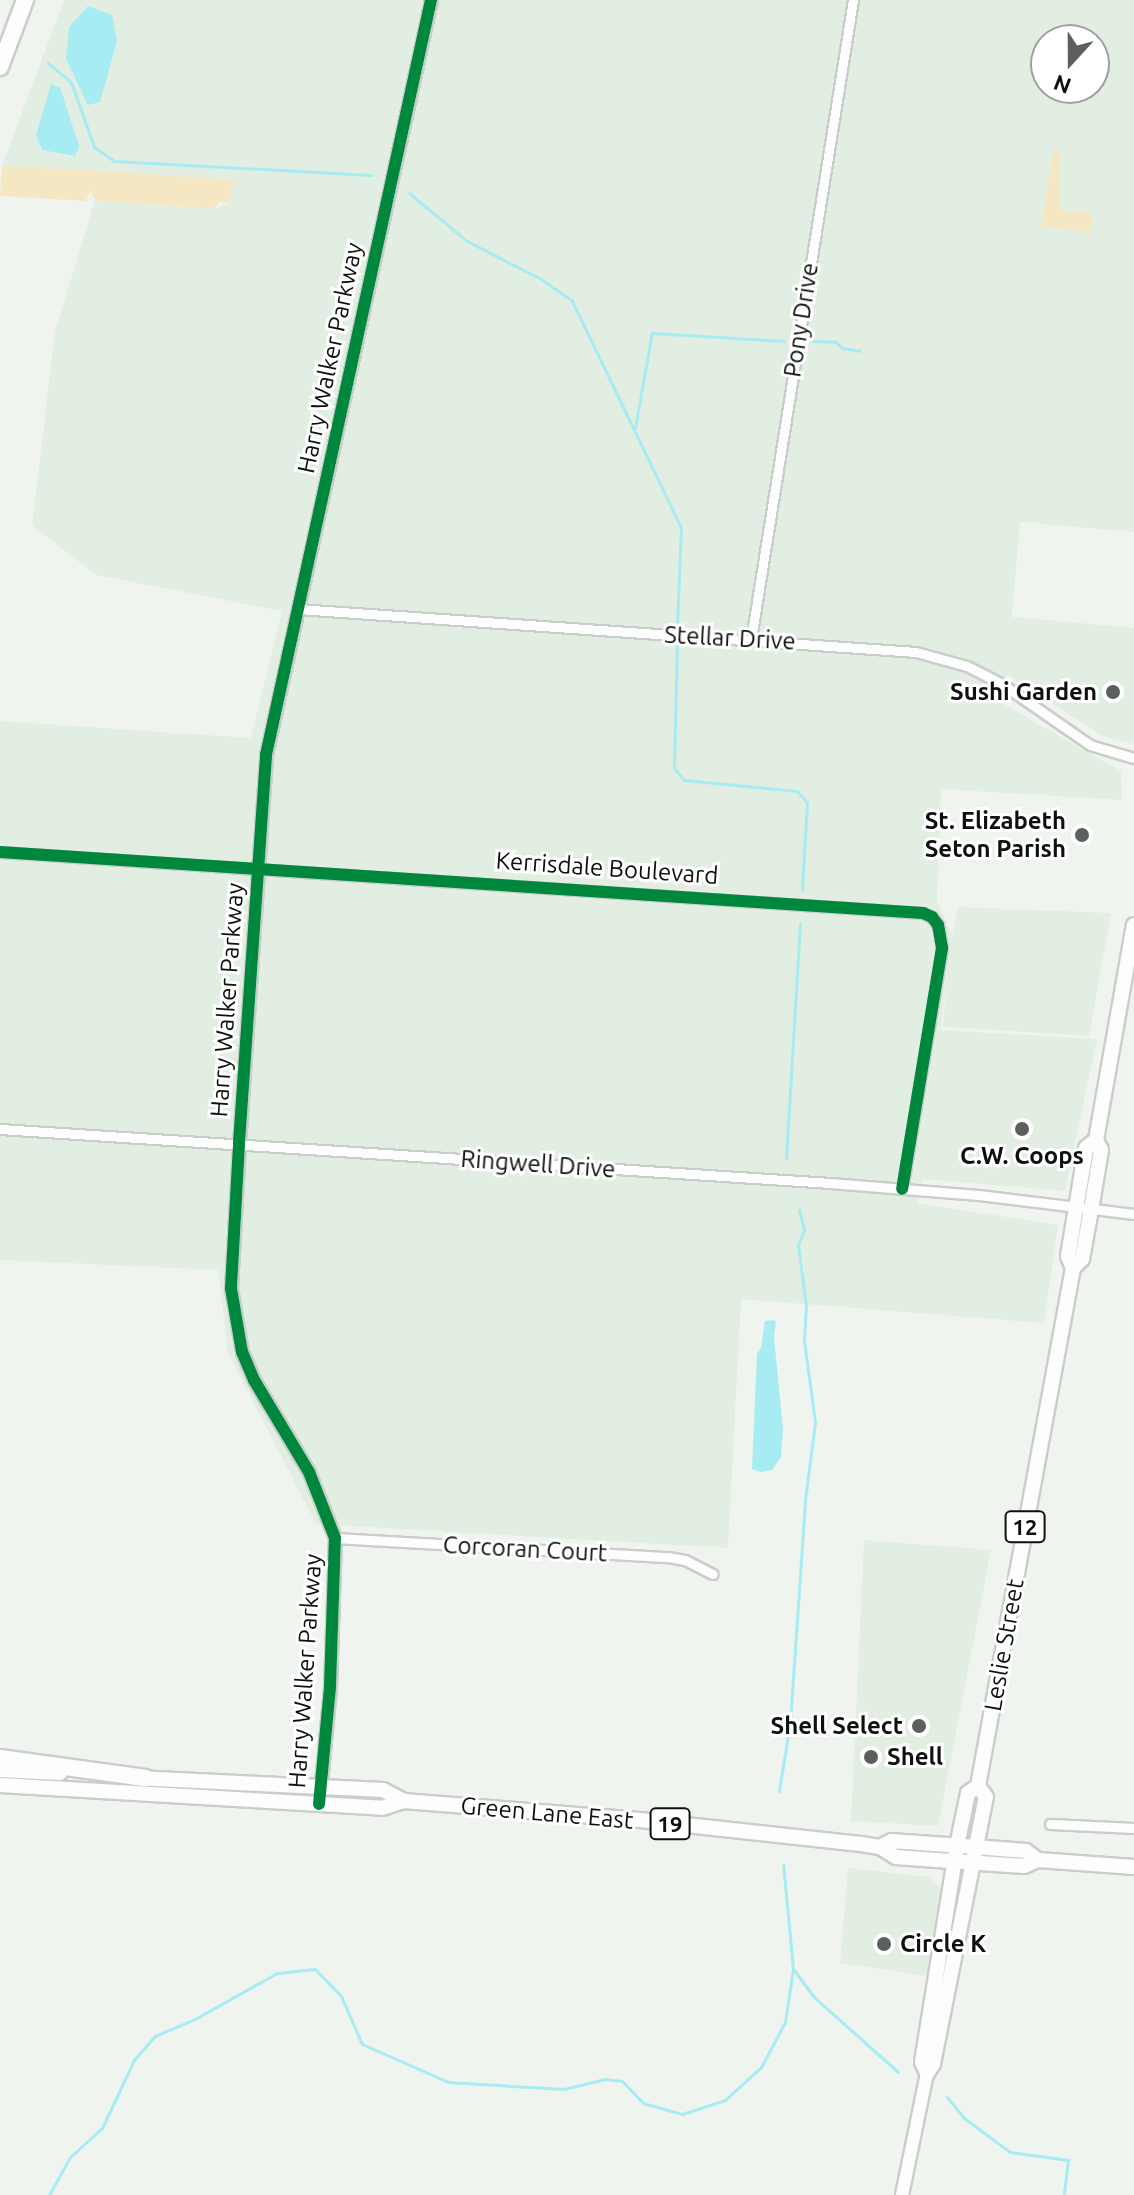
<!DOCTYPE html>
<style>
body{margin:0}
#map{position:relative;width:1134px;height:2195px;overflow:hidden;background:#eff4ef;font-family:Ubuntu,sans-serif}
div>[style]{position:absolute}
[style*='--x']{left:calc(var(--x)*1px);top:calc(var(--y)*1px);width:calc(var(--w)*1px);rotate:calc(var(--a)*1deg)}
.built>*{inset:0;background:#e3eee2}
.green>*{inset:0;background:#f6e7c3}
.water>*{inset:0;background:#a6ecf2}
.stream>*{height:3px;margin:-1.5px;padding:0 1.5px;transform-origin:1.5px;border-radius:1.5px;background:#a6ecf2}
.roads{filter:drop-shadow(2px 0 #caceca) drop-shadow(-2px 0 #caceca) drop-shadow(0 2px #caceca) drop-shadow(0 -2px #caceca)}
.minor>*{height:9px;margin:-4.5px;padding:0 4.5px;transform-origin:4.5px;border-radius:4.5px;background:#fdfdfd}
.tertiary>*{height:11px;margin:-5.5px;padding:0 5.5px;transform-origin:5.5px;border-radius:5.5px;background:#fdfdfd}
.secondary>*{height:12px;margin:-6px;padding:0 6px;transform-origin:6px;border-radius:6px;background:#fdfdfd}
.primary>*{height:14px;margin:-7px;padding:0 7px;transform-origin:7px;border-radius:7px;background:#fdfdfd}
.motorway>*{height:16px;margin:-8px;padding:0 8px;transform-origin:8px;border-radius:8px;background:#fdfdfd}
.cycleway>*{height:12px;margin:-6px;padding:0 6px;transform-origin:6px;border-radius:6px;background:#00873e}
.dots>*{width:22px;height:22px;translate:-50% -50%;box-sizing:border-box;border:4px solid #fff;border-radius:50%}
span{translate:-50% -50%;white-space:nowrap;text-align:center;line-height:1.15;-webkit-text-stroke:6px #fff;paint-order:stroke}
.shield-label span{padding:2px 6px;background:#fff;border:2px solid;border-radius:6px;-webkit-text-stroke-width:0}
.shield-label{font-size:22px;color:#0d110d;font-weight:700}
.street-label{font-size:24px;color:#0d110d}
.poi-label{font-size:24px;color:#0d110d;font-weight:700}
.right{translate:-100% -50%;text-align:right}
.left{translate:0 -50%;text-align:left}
.north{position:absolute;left:1030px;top:24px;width:80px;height:80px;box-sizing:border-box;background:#fff;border:2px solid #9ea09e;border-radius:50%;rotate:201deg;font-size:22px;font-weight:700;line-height:32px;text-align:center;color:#0d110d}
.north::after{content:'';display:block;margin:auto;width:28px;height:36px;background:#5c605c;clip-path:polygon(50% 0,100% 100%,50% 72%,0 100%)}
</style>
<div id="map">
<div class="built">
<i style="clip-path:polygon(evenodd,64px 0,1134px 0,1134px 532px,1020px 522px,1012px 617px,1134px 628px,1134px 744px,1103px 736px,1007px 675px,1003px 704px,1121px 771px,1122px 800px,941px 789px,937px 902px,953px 936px,958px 907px,1111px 913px,1089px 1036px,943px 1027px,947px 979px,941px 1030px,1097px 1039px,1065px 1191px,922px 1179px,917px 1203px,1058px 1225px,1044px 1323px,741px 1299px,728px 1548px,316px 1524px,228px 1353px,218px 1270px,0 1260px,0 721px,251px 738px,282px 611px,96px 575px,32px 525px,55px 332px,95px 200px,214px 209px,230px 202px,233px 181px,2px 166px,64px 0,1046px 40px,1094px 40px,1094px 88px,1046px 88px,1046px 40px)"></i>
<i style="clip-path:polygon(864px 1540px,991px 1550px,938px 1826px,851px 1821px)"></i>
<i style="clip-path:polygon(848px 1868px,929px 1877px,941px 1889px,927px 1976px,840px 1963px)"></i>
</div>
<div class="green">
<i style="clip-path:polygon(1054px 149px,1060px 152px,1059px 210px,1093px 213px,1089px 237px,1084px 231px,1041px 227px)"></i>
<i style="clip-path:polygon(2px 166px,103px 171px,233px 180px,230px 202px,219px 203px,214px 209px,95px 200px,90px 191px,86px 201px,0 196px)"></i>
</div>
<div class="water">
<i style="clip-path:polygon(88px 6px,112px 15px,117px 41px,100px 102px,88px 105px,66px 59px,69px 27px)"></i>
<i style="clip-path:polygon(51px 84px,60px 87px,79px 146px,75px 156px,42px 150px,36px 135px)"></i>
<i style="clip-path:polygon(772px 1320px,776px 1321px,774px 1337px,783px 1429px,781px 1457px,772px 1470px,761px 1472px,752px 1469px,757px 1354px,761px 1348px,765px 1321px)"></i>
</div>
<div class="stream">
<i style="--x:48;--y:63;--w:30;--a:40"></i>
<i style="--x:71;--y:82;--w:69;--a:70.5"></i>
<i style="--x:94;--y:147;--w:24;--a:35"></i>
<i style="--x:114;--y:161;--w:258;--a:3.1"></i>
<i style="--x:409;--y:193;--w:75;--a:39.6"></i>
<i style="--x:467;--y:241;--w:83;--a:27.2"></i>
<i style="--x:541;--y:279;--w:38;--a:35"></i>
<i style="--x:572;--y:301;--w:251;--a:64.3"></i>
<i style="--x:681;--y:527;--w:99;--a:92.3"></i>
<i style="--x:812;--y:341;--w:24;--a:2"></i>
<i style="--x:836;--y:342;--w:8;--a:45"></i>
<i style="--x:842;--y:348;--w:18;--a:9"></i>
<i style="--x:635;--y:428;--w:97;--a:-79.9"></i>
<i style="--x:652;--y:333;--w:132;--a:3.5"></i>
<i style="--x:677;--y:644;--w:124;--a:91.4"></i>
<i style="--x:674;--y:768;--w:16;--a:50"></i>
<i style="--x:684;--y:780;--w:114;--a:5.6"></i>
<i style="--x:797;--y:791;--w:15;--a:48"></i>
<i style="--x:807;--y:802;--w:88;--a:93.3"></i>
<i style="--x:786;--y:1159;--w:236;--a:-86.6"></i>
<i style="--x:779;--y:1791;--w:70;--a:-80.9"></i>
<i style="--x:790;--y:1722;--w:223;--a:-86.1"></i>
<i style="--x:805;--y:1500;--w:79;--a:-82.7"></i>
<i style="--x:815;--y:1422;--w:82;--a:-97.7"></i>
<i style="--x:804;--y:1341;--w:35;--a:-87"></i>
<i style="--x:806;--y:1306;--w:62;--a:-97.5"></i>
<i style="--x:798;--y:1245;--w:16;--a:-68"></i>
<i style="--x:804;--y:1230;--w:21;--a:-104"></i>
<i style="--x:793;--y:1969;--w:36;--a:53"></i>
<i style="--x:815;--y:1998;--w:111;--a:41.7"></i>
<i style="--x:947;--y:2097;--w:27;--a:51"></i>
<i style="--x:964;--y:2118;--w:57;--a:36.5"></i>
<i style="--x:1010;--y:2152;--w:59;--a:7.9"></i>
<i style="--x:1068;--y:2160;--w:35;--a:97"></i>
<i style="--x:49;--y:2195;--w:43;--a:-61.1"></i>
<i style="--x:70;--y:2157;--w:43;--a:-42.2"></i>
<i style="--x:102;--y:2128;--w:75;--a:-64.8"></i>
<i style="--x:134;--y:2060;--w:32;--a:-49"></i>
<i style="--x:155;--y:2036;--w:43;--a:-23"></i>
<i style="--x:195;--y:2019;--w:94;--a:-29.3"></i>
<i style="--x:277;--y:1973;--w:38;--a:-6"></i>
<i style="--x:315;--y:1969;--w:37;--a:46"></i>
<i style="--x:341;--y:1996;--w:52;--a:66.4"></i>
<i style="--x:362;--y:2044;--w:94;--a:23.8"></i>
<i style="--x:448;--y:2082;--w:116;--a:3.5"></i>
<i style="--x:564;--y:2089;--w:42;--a:-13.7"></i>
<i style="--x:605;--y:2079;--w:17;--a:7"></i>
<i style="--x:622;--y:2081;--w:30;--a:46"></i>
<i style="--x:643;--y:2103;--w:41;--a:15.8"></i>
<i style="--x:682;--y:2114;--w:45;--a:-18"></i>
<i style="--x:725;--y:2100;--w:49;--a:-42.5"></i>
<i style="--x:761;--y:2067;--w:51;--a:-61.9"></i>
<i style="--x:785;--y:2022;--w:54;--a:-81.4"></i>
<i style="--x:793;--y:1969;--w:105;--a:-95.4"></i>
</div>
<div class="roads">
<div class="minor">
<i style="--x:298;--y:609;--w:619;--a:3.98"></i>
<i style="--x:916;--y:652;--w:53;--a:15.4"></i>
<i style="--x:967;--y:666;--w:39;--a:27"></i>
<i style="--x:1002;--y:684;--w:107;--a:34.7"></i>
<i style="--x:1090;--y:745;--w:46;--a:16.5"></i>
<i style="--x:751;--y:639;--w:647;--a:-80.93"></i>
<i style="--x:0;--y:852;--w:925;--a:3.78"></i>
<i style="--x:923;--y:913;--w:10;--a:24"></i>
<i style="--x:932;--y:917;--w:10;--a:53"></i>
<i style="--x:938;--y:925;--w:23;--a:80"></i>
<i style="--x:942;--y:948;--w:244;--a:99.4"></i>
<i style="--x:0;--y:1129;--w:832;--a:3.72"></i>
<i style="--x:830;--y:1183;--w:149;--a:4.6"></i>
<i style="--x:979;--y:1195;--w:156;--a:7"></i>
<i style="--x:335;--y:1538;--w:334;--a:3.3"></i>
<i style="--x:668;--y:1557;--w:17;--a:10"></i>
<i style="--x:685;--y:1560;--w:31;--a:27"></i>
<i style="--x:1050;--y:1824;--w:84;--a:2.7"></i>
</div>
<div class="tertiary">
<i style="--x:319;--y:1804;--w:118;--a:-84.6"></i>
<i style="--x:330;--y:1687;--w:149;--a:-88.1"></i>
<i style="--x:335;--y:1538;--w:71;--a:-111.5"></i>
<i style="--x:309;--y:1472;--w:107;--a:-120.9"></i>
<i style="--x:254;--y:1380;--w:30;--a:-113"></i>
<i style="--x:242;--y:1352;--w:65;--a:-99.8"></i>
<i style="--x:231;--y:1288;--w:145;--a:-86.8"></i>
<i style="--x:239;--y:1143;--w:389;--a:-86"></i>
<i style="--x:266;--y:755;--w:773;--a:-77.67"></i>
</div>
<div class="secondary">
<i style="--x:902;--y:2195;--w:125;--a:-78.4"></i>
</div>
<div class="primary">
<i style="--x:1073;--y:1268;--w:13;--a:-45"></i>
<i style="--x:1082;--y:1259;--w:50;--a:-79.6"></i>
<i style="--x:1091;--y:1210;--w:61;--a:-80.5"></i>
<i style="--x:1101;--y:1150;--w:11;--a:-117"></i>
<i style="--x:1096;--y:1140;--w:218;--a:-80"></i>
<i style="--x:0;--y:1770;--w:60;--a:2.9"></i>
<i style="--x:136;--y:1778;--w:247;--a:2.8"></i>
<i style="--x:383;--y:1790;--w:24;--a:28"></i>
<i style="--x:0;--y:1785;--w:383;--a:3.4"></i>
<i style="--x:382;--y:1808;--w:23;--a:-18"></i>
<i style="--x:404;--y:1801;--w:237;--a:4.6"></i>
<i style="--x:640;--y:1820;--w:222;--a:6.2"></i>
<i style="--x:861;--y:1844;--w:19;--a:9"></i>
<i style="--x:880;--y:1847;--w:19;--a:32"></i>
<i style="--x:896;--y:1857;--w:40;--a:4.3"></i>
<i style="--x:936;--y:1860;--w:88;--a:3.9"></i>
<i style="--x:1024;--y:1866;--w:15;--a:-23"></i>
<i style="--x:880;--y:1847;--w:13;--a:-27"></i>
<i style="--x:892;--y:1841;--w:84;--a:4.1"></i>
<i style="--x:976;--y:1847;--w:50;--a:4.6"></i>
<i style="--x:1026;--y:1851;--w:15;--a:37"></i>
<i style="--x:1038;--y:1860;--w:96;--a:4.2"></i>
<i style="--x:927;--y:2073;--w:11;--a:-56"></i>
<i style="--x:933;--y:2064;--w:272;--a:-78.8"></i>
<i style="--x:986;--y:1797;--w:14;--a:-126"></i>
<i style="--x:978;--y:1786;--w:527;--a:-79.61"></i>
<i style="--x:1073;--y:1268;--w:13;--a:-113"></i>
<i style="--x:1068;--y:1256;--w:109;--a:-80.5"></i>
<i style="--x:1086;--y:1148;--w:13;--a:-39"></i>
<i style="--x:927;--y:2073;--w:12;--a:-114"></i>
<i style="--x:922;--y:2062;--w:219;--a:-80.8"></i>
<i style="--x:957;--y:1846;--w:54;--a:-78.3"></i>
<i style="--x:968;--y:1793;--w:12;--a:-35"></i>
</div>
<div class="motorway">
<i style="--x:0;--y:67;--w:72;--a:-69.5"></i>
<i style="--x:0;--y:1758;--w:147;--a:7.8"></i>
</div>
</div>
<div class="cycleway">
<i style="--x:0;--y:852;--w:925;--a:3.78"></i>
<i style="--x:923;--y:913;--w:10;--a:24"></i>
<i style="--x:932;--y:917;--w:10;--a:53"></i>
<i style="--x:938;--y:925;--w:23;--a:80"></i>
<i style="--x:942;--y:948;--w:244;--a:99.4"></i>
<i style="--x:319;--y:1804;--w:118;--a:-84.6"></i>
<i style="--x:330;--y:1687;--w:149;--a:-88.1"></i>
<i style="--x:335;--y:1538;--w:71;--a:-111.5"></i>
<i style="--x:309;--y:1472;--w:107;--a:-120.9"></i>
<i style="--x:254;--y:1380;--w:30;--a:-113"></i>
<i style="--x:242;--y:1352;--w:65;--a:-99.8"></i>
<i style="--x:231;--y:1288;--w:145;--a:-86.8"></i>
<i style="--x:239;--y:1143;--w:389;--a:-86"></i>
<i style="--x:266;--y:755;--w:773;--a:-77.67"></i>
</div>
<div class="dots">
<i style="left:1113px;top:692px;background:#5c605c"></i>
<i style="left:1082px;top:835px;background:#5c605c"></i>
<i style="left:1022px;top:1129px;background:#5c605c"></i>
<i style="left:919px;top:1726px;background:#5c605c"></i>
<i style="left:871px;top:1757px;background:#5c605c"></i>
<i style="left:884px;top:1944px;background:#5c605c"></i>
</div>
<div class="shield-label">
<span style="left:1025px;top:1527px">12</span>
<span style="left:670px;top:1824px">19</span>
</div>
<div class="street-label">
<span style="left:801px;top:320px;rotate:-81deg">Pony Drive</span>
<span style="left:330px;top:358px;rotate:-78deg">Harry Walker Parkway</span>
<span style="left:730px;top:638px;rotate:3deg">Stellar Drive</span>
<span style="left:607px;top:868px;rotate:4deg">Kerrisdale Boulevard</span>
<span style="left:227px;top:1000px;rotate:-86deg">Harry Walker Parkway</span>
<span style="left:538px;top:1164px;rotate:4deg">Ringwell Drive</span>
<span style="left:525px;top:1549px;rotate:3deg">Corcoran Court</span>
<span style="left:1004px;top:1645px;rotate:-80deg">Leslie Street</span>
<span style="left:305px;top:1671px;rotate:-86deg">Harry Walker Parkway</span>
<span style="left:547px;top:1813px;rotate:5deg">Green Lane East</span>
</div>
<div class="poi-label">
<span class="right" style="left:1097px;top:692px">Sushi Garden</span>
<span class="right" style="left:1066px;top:835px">St. Elizabeth<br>Seton Parish</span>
<span style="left:1022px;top:1156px">C.W. Coops</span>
<span class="right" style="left:903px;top:1726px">Shell Select</span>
<span class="left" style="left:887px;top:1757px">Shell</span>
<span class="left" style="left:900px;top:1944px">Circle K</span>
</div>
<div class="north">N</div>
</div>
